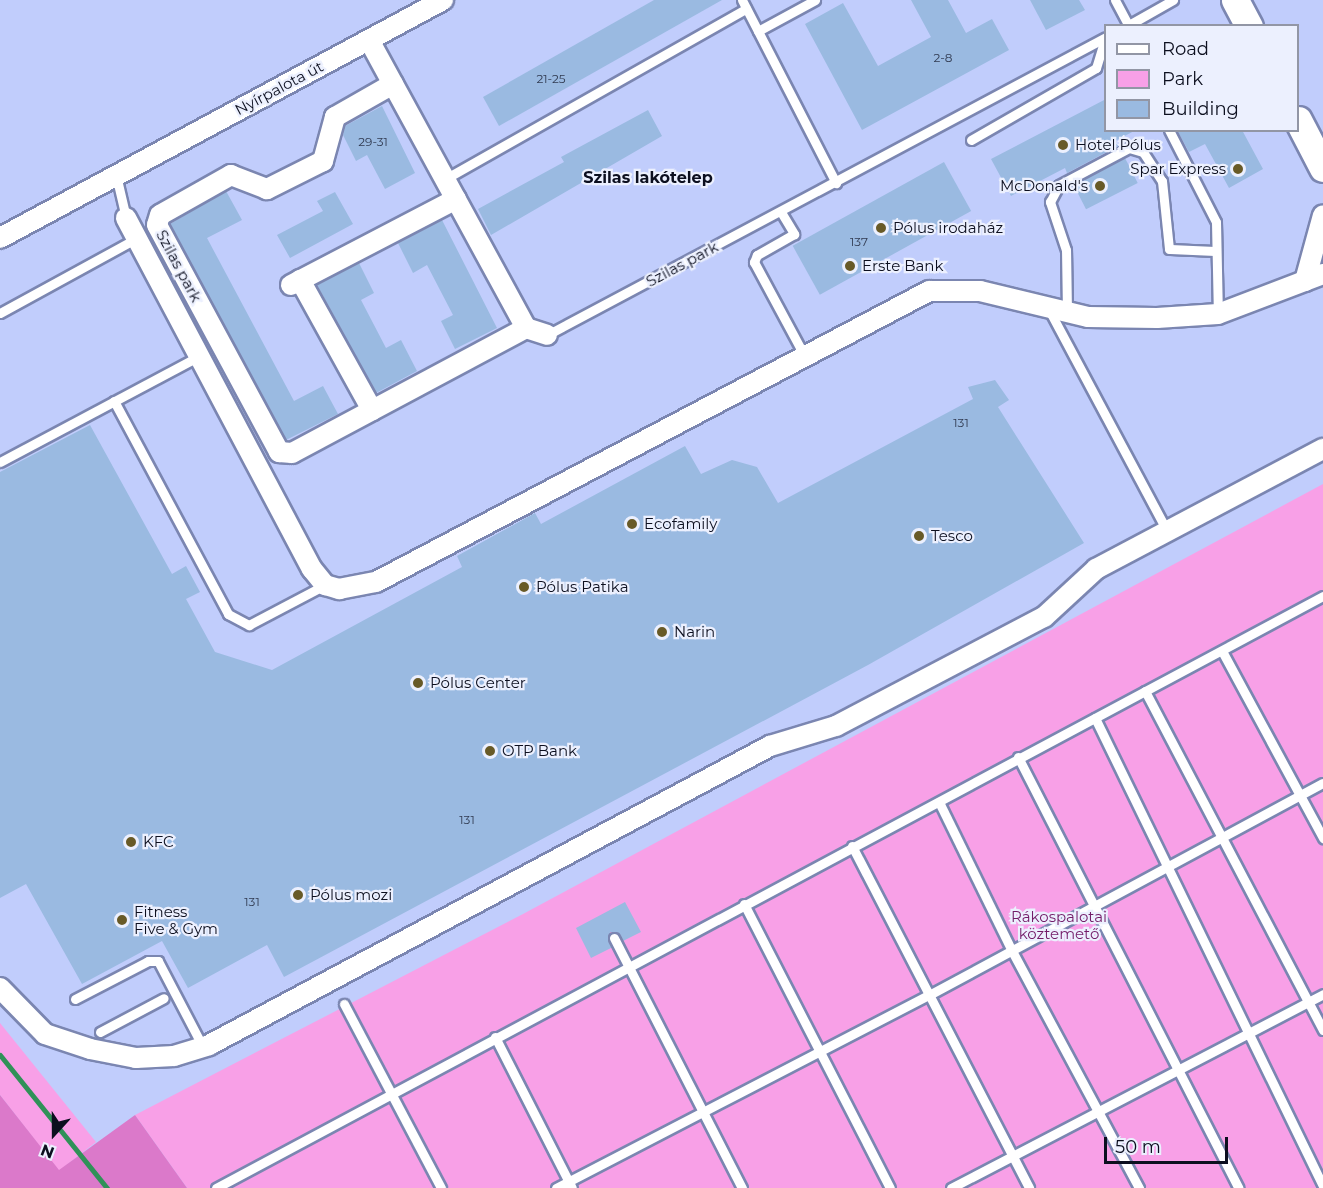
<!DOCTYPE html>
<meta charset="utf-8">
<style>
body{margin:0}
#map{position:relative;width:1323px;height:1188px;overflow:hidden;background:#c1cdfc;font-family:Montserrat,sans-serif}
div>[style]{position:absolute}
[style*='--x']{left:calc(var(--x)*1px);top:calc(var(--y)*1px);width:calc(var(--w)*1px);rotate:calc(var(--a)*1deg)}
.green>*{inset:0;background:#f8a0e7}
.forest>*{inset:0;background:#db79ca}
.stream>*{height:5px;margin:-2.5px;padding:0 2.5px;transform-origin:2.5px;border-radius:2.5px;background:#309158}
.building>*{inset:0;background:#9abae1;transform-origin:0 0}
.roads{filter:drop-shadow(2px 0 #7b86b1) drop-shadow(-2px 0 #7b86b1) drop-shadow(0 2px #7b86b1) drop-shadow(0 -2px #7b86b1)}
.lane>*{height:9px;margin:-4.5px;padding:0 4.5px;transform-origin:4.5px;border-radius:4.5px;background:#fff}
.street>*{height:20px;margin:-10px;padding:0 10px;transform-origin:10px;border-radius:10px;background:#fff}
.secondary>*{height:27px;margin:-13.5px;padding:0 13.5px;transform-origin:13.5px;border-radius:13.5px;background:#fff}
.dots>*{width:16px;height:16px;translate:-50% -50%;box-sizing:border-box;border:3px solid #ecf0fe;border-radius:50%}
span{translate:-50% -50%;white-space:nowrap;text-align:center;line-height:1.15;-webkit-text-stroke:4.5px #ecf0fe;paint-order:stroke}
.number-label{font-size:12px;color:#303a50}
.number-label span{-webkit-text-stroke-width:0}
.street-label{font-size:15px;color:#0c0f1f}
.poi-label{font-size:15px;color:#0c0f1f}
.left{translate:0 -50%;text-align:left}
.right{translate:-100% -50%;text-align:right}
.park-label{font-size:15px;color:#731c68}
.neighbourhood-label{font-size:16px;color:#0c0f1f;font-weight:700}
.legend{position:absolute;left:1104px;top:24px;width:195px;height:108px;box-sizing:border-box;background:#ecf0fe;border:2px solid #9296a5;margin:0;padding:8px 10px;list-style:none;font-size:18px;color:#0c0f1f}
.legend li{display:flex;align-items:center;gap:12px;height:30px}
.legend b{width:30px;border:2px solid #9296a5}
.north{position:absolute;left:24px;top:1104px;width:60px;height:60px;-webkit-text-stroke:4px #ecf0fe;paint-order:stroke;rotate:201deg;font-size:16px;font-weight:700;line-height:24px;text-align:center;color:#0c0f1f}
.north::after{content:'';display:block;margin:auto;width:21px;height:27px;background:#0c0f1f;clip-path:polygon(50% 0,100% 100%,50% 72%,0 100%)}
.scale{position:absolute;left:1104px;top:1137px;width:124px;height:27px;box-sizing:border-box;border:3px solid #0c0f1f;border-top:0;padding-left:8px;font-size:18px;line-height:21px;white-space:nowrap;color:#0c0f1f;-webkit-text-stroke:4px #ecf0fe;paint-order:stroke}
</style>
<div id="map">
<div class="green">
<i style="clip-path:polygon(1323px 484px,1323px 1188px,187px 1188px,135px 1115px,523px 914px)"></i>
<i style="clip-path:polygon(0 1023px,96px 1142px,59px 1171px,0 1095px)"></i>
</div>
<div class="forest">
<i style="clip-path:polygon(0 1095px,59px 1170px,135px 1115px,187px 1188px,0 1188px)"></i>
</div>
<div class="stream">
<i style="--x:0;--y:1055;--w:171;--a:51.2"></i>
</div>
<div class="building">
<i style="clip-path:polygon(654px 0,722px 0,499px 126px,483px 97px)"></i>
<i style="clip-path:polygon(911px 0,948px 0,966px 33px,992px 19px,1009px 50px,862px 130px,805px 24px,843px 3px,878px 66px,931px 37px)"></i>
<i style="clip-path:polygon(1030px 0,1079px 0,1085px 10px,1046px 30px)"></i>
<i style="clip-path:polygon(1106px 99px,1106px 130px,1136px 130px,1115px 141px,1118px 146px,1067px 173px,1065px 168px,1011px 196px,991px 159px)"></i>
<i style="clip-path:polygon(382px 106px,415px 173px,385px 189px,367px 155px,356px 161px,343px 135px,345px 126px)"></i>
<i style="clip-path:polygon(648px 110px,662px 136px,491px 235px,478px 209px,564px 162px,561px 157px)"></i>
<i style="clip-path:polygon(1177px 130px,1242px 130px,1263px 169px,1229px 188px,1205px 144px,1189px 152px)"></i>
<i style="left:1125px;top:158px;width:28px;height:58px;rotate:63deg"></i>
<i style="left:944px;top:162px;width:56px;height:173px;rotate:61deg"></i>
<i style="clip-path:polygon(226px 191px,242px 220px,207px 238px,294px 401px,323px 386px,338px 414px,286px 440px,170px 224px)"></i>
<i style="clip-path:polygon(335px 192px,353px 224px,290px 258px,277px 235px,323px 211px,317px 201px)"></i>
<i style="clip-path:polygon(442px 220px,497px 328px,455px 349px,441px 321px,453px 315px,427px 265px,413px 273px,398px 243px)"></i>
<i style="clip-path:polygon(359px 263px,374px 293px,361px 300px,386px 348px,401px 340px,417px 371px,376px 393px,317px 285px)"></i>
<i style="clip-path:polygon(995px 380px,1009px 400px,998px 407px,1084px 543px,868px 665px,284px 977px,267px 945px,188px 988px,162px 941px,82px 984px,26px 884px,0 898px,0 472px,90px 425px,172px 574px,186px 566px,200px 592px,186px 599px,215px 652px,272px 670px,462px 567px,457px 556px,535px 513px,541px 524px,685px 446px,701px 474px,732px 460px,757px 467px,778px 503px,973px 399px,968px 387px)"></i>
<i style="clip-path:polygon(625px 902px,641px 932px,623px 941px,618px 933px,610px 932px,611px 948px,591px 958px,576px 928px)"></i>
</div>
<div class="roads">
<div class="lane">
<i style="--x:742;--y:0;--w:206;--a:62.8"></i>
<i style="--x:1115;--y:0;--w:30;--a:62"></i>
<i style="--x:1127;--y:26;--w:53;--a:-29.5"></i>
<i style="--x:758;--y:31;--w:65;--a:-28.5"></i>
<i style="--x:1169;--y:130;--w:103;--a:62.9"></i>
<i style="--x:1216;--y:222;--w:92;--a:88.8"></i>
<i style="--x:971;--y:140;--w:144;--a:-29.9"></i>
<i style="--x:1096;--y:68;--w:31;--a:-73"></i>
<i style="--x:116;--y:175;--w:44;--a:76.9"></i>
<i style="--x:445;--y:179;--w:346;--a:-29.5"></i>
<i style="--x:781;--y:212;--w:26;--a:59"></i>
<i style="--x:794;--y:234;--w:43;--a:150.4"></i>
<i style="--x:757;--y:255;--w:8;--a:113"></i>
<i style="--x:754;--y:262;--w:106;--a:61.7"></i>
<i style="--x:1048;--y:308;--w:253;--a:61.9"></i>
<i style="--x:1067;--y:312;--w:62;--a:-90.9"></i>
<i style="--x:1066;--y:250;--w:51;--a:-108.4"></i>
<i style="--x:1050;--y:202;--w:19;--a:-62"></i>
<i style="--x:1059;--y:185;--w:79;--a:-27.9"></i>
<i style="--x:1129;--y:148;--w:15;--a:16"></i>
<i style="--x:1143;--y:152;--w:35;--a:57"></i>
<i style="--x:1162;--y:181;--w:68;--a:84.1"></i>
<i style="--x:1169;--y:249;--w:47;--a:2.4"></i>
<i style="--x:0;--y:313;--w:156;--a:-28.7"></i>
<i style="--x:547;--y:335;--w:633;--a:-28.06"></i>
<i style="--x:114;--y:401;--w:242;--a:61.8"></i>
<i style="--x:228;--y:614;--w:24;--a:28"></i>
<i style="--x:249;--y:625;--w:86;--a:-27.8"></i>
<i style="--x:0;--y:462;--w:225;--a:-28"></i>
<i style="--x:1222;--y:651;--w:213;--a:61.6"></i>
<i style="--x:1145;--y:691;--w:383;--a:62.3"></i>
<i style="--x:1095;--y:718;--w:521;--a:64.03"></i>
<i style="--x:1018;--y:757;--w:484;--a:62.9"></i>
<i style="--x:939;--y:802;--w:166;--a:63.9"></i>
<i style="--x:1012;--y:951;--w:269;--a:61.8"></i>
<i style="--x:852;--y:846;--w:385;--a:62.6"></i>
<i style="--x:744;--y:904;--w:319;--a:62.8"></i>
<i style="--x:614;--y:938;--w:281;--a:62.9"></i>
<i style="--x:75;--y:999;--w:82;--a:-27.5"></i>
<i style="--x:148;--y:961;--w:10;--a:0"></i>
<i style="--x:158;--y:961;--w:97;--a:62.4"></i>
<i style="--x:344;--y:1004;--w:208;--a:62.2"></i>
<i style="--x:100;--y:1032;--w:72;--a:-28"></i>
<i style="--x:495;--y:1037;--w:169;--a:63"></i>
<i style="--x:216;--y:1188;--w:1255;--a:-28.14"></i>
<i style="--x:556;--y:1188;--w:420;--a:-27.4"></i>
<i style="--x:929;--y:995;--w:447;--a:-28.3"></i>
<i style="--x:951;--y:1188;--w:420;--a:-27.5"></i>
</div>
<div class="street">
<i style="--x:369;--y:40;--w:328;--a:61.4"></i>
<i style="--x:526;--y:328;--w:22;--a:18"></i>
<i style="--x:393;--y:84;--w:67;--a:150.4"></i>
<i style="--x:335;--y:117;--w:46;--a:105.3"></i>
<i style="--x:323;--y:161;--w:63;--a:153.4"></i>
<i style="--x:267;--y:189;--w:39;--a:-159"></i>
<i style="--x:231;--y:175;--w:81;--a:150.6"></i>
<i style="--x:160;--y:215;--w:10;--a:107"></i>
<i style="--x:157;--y:225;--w:258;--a:61.7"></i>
<i style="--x:279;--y:452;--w:13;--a:4"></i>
<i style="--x:292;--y:453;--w:265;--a:-28.1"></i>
<i style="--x:126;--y:218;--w:397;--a:62.1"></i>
<i style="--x:312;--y:569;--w:21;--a:51"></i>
<i style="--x:325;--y:585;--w:15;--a:16"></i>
<i style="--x:339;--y:589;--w:38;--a:-11"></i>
<i style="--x:376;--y:582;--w:625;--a:-27.75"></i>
<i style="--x:929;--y:291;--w:51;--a:0"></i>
<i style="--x:980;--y:291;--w:111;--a:13.5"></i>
<i style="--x:1088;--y:317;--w:69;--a:0.8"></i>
<i style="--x:1157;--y:318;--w:61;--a:-3.8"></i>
<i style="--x:1218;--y:314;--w:112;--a:-20.9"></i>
<i style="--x:0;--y:238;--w:503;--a:-28.25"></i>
<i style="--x:300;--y:280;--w:149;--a:61"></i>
<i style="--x:1305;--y:281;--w:68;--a:-74.7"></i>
<i style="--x:291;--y:285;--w:186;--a:-27.5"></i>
<i style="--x:0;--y:988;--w:64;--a:45.6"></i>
<i style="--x:45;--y:1034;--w:47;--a:18.4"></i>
<i style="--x:90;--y:1049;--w:47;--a:11.1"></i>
<i style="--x:136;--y:1058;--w:38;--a:-3"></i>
<i style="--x:174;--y:1056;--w:37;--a:-17"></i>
<i style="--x:209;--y:1045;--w:636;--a:-28.06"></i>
<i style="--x:770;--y:746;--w:69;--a:-16.9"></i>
<i style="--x:836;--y:726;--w:235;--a:-27.7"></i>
<i style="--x:1044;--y:617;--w:71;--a:-42.7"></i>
<i style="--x:1096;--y:569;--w:257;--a:-27.9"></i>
</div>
<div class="secondary">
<i style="--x:1235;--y:0;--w:30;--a:62"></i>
<i style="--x:1298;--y:120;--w:54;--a:62.5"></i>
</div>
</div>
<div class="dots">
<i style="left:1063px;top:145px;background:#685a27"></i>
<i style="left:1238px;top:169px;background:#685a27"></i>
<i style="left:1100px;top:186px;background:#685a27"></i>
<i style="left:881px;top:228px;background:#685a27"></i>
<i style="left:850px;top:266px;background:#685a27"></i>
<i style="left:632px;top:524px;background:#685a27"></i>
<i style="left:919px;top:536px;background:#685a27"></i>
<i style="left:524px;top:587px;background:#685a27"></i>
<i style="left:662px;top:632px;background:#685a27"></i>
<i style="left:418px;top:683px;background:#685a27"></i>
<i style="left:490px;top:751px;background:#685a27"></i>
<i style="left:131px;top:842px;background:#685a27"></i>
<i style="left:298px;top:895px;background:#685a27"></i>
<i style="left:122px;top:920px;background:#685a27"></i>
</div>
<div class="number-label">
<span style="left:943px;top:58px">2-8</span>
<span style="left:551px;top:79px">21-25</span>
<span style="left:373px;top:142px">29-31</span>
<span style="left:859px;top:242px">137</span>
<span style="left:961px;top:423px">131</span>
<span style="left:467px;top:820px">131</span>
<span style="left:252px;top:902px">131</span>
</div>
<div class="street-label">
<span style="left:279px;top:88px;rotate:-28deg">Nyírpalota út</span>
<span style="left:682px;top:264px;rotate:-28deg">Szilas park</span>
<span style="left:179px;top:266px;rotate:62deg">Szilas park</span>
</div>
<div class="poi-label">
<span class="left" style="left:1075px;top:145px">Hotel Pólus</span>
<span class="right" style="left:1226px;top:169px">Spar Express</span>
<span class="right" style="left:1088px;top:186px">McDonald's</span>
<span class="left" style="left:893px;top:228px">Pólus irodaház</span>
<span class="left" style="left:862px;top:266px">Erste Bank</span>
<span class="left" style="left:644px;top:524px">Ecofamily</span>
<span class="left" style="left:931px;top:536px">Tesco</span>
<span class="left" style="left:536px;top:587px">Pólus Patika</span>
<span class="left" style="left:674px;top:632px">Narin</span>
<span class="left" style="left:430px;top:683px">Pólus Center</span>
<span class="left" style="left:502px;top:751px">OTP Bank</span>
<span class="left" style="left:143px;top:842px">KFC</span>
<span class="left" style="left:310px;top:895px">Pólus mozi</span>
<span class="left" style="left:134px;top:920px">Fitness<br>Five &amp; Gym</span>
</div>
<div class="park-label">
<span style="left:1059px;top:925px">Rákospalotai<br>köztemető</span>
</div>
<div class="neighbourhood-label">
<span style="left:648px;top:178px">Szilas lakótelep</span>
</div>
<ul class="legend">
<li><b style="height:8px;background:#fff"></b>Road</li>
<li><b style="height:16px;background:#f8a0e7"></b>Park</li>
<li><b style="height:16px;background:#9abae1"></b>Building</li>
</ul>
<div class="north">N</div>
<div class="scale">50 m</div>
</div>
